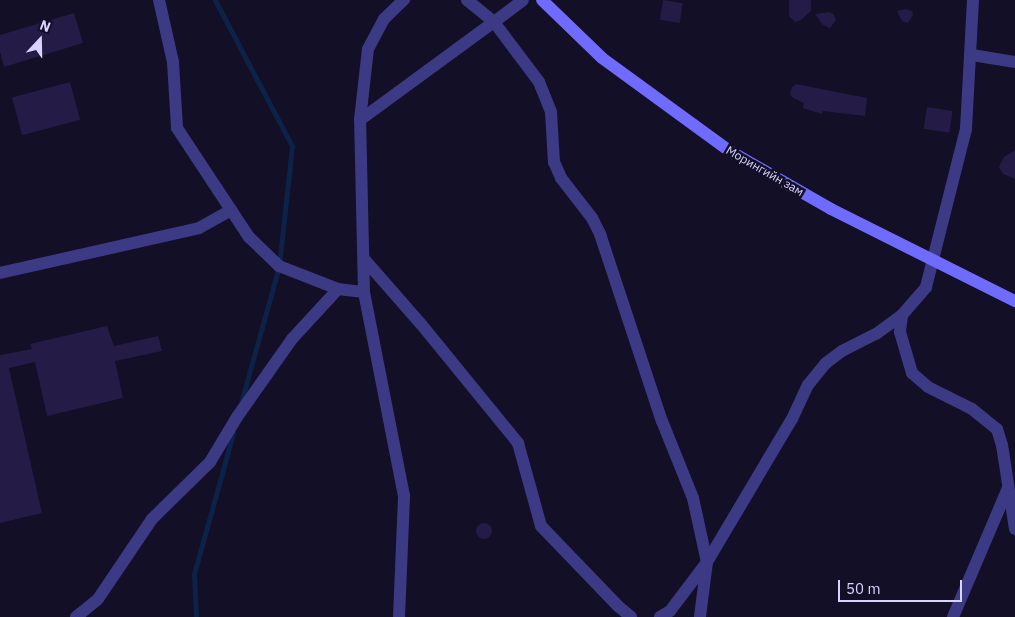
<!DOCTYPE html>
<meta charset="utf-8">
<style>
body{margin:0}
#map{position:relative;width:1015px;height:617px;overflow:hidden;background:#130f26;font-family:"IBM Plex Sans",sans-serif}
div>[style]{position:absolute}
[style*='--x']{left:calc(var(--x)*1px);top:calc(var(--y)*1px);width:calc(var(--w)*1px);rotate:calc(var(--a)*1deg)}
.stream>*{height:5px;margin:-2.5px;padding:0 2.5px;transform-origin:2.5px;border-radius:2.5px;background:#0c2248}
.building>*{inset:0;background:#241b47;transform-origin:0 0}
.round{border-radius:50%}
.minor>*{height:12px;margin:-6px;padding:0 6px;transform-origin:6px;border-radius:6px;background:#3d3a85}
.secondary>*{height:12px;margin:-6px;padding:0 6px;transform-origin:6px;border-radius:6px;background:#6f6bff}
span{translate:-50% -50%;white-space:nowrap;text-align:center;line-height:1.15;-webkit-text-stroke:5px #130f26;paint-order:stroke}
.street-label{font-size:12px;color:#d9d4ff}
.north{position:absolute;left:15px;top:15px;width:50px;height:50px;-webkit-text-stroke:4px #130f26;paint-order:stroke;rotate:21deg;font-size:14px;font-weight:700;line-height:20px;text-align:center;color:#d9d4ff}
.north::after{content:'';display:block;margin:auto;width:18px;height:22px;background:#d9d4ff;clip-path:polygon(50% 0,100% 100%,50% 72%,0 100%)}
.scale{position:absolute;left:838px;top:580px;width:124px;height:22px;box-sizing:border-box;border:2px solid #d9d4ff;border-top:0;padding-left:6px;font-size:15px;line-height:18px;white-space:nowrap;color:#d9d4ff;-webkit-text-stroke:4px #130f26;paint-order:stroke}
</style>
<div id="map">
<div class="stream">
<i style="--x:215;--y:0;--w:165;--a:62.2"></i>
<i style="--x:292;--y:146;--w:121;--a:96.2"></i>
<i style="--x:279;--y:266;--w:142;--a:105.5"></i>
<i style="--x:196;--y:617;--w:43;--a:-92.7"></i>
<i style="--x:194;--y:574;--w:146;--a:-74.5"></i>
</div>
<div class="building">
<i style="left:663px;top:0;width:20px;height:20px;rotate:9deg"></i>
<i style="clip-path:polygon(789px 0,811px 0,811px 11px,801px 20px,795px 22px,789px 16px)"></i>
<i style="clip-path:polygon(906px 9px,912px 11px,913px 15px,908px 23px,902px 21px,897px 11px)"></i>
<i style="clip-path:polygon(829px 12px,833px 14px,836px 20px,830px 28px,823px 25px,815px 14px)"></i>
<i style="clip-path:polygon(74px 13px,83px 43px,4px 67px,0 52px,0 35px)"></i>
<i style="left:70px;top:82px;width:39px;height:60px;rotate:75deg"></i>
<i style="clip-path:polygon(796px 84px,867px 98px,865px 116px,823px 111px,822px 114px,803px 108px,804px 103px,793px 98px,790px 94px,792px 87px)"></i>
<i style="left:927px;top:107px;width:26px;height:22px;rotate:9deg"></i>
<i style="clip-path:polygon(1015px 150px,1015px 179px,1003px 174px,999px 167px,1004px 157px)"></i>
<i style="clip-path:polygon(107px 326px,114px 346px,158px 336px,162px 351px,115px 361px,123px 398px,47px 416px,35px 362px,9px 368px,42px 513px,0 523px,0 355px,32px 349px,30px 344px)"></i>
<i class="round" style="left:476px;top:523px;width:16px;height:16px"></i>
</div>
<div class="minor">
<i style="--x:159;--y:0;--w:64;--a:77.3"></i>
<i style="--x:173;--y:62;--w:66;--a:86.5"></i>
<i style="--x:177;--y:128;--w:131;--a:56.6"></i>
<i style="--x:249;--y:237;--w:42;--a:44"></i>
<i style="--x:279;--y:266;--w:63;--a:21.3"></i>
<i style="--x:338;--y:289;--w:26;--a:7"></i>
<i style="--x:467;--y:0;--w:35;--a:39"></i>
<i style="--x:494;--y:22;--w:36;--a:-37"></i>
<i style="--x:972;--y:55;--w:44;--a:9.2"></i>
<i style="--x:360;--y:120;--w:166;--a:-36.2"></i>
<i style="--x:494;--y:22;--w:75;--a:53.1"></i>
<i style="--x:539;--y:82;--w:32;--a:68"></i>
<i style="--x:551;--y:112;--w:50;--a:86.6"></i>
<i style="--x:554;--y:162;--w:17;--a:66"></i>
<i style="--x:561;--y:178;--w:51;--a:52.2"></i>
<i style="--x:592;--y:218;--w:18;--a:63"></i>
<i style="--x:600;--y:234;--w:197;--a:71.7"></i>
<i style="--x:662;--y:421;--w:83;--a:68.1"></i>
<i style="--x:693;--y:498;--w:66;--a:77.7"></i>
<i style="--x:707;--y:562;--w:55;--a:97.3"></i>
<i style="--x:364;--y:259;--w:86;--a:48.8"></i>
<i style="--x:421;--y:324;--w:154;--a:50.8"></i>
<i style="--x:518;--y:443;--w:86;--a:74.5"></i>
<i style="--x:541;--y:526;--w:111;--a:46.1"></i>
<i style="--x:618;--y:606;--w:17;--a:40"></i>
<i style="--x:0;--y:273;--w:204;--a:-12.7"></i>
<i style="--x:199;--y:228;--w:37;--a:-29"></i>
<i style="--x:902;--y:315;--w:17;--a:97"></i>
<i style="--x:900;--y:332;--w:43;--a:73.7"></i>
<i style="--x:912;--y:373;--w:21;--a:41"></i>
<i style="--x:928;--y:387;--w:49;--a:26.6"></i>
<i style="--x:972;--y:409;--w:32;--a:39"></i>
<i style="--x:997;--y:429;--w:17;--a:73"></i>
<i style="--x:1002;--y:445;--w:85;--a:81.2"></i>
<i style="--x:76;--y:617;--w:28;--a:-39"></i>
<i style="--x:98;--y:599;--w:97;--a:-56"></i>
<i style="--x:152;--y:519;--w:81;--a:-44.5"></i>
<i style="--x:210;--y:462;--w:52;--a:-59"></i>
<i style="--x:237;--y:417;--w:95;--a:-54.8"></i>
<i style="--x:292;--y:339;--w:68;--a:-47.4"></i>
<i style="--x:399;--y:617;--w:121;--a:-87.6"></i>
<i style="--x:404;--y:496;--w:208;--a:-101.1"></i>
<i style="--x:364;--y:292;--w:172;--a:-91.3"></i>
<i style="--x:360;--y:120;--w:71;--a:-83.6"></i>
<i style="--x:368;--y:49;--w:34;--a:-62"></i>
<i style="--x:384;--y:19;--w:28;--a:-44"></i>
<i style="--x:660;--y:617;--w:12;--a:-31"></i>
<i style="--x:670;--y:611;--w:61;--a:-52.9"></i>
<i style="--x:707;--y:562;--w:166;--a:-59.3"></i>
<i style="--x:792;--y:419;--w:38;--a:-65"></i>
<i style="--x:808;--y:385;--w:28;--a:-51"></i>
<i style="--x:826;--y:363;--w:20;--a:-37"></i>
<i style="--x:842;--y:351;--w:38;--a:-27"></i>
<i style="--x:876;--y:334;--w:32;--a:-36"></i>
<i style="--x:902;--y:315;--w:37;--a:-49"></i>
<i style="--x:926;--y:287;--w:163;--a:-75.8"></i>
<i style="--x:966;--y:129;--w:129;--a:-86.9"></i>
<i style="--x:953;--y:617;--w:140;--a:-66.9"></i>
</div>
<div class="secondary">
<i style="--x:542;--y:0;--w:83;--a:44"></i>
<i style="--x:602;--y:58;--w:156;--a:36.1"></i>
<i style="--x:728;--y:150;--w:119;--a:29.8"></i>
<i style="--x:831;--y:209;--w:206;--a:26.6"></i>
</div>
<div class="street-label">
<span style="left:765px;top:171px;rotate:30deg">Морингийн зам</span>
</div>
<div class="north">N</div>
<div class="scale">50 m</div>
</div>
